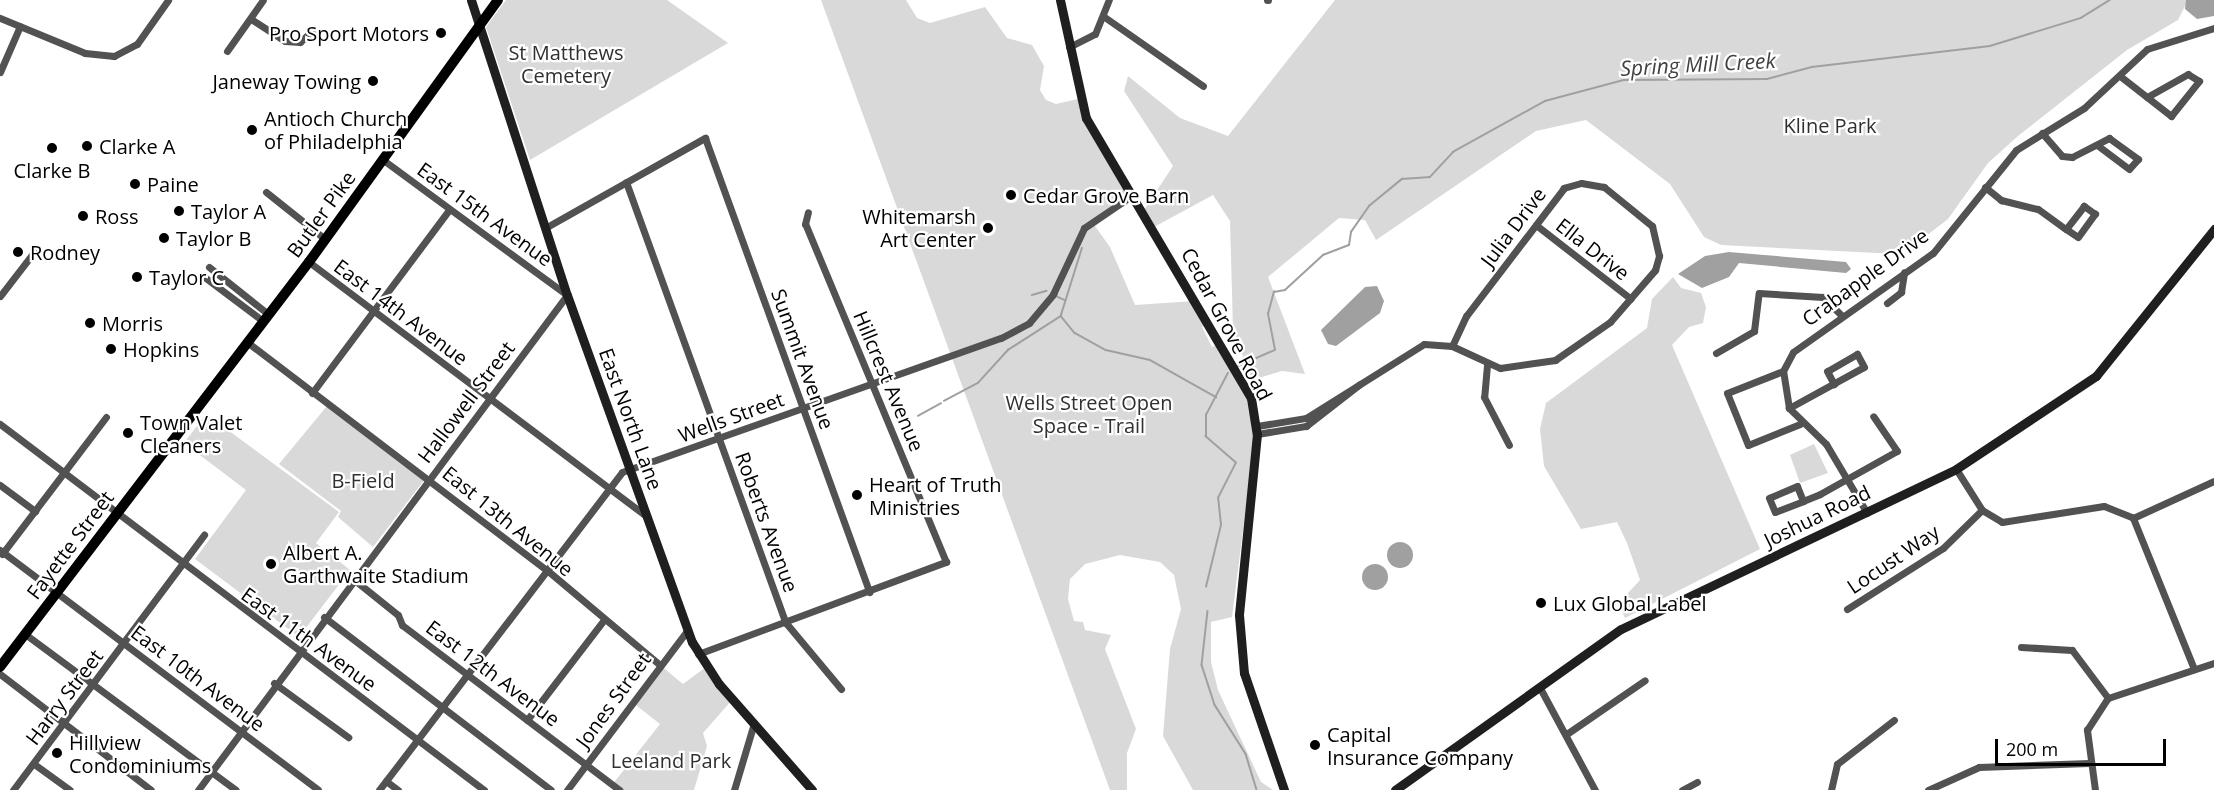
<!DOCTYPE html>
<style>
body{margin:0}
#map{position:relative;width:2214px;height:790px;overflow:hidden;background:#fff;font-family:"Open Sans",sans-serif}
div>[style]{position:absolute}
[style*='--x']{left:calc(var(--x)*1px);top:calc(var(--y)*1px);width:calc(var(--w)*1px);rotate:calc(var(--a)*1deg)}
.green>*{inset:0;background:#d9d9d9}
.water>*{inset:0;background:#a0a0a0}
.round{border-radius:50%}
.stream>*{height:1.5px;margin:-0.75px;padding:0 0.75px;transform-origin:0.75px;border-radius:0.75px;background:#a0a0a0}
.street>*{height:7px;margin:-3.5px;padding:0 3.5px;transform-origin:3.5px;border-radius:3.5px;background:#525252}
.secondary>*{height:9px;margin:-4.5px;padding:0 4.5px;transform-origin:4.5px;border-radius:4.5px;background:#1f1f1f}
.primary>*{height:10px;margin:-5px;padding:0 5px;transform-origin:5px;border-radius:5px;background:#000}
.dots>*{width:16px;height:16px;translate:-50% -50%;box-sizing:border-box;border:3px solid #fff;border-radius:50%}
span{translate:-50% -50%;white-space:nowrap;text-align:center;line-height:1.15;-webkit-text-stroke:4.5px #fff;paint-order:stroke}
.poi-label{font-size:20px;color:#000}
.right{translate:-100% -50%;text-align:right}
.left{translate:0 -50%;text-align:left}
.park-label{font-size:20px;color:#303030}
.street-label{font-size:20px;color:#000}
.water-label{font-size:21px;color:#414141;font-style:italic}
.scale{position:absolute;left:1995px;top:739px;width:171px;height:27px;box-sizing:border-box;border:3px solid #000;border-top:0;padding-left:8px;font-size:18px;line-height:21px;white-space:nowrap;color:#000;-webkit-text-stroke:4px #fff;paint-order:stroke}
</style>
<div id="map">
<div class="green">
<i style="clip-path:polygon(506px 0,667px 0,728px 43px,530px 160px,486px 27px)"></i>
<i style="clip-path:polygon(821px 0,906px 0,917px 18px,930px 23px,985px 7px,1007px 38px,1032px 45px,1044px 66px,1040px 90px,1046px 100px,1056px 104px,1078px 99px,1135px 193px,1092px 222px,1110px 247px,1135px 305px,1195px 301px,1208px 324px,1202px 327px,1212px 347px,1220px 344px,1257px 419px,1232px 617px,1211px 622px,1211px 662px,1218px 690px,1261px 782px,1273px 790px,1193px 790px,1163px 736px,1170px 649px,1181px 609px,1174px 575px,1160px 562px,1120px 555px,1085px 564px,1070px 579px,1068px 599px,1074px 621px,1083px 622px,1085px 630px,1111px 635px,1105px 649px,1136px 729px,1127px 753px,1127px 790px,1110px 790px)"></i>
<i style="clip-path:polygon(1335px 0,2188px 0,2178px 20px,2127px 50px,2018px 136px,1988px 163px,1948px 219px,1917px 243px,1904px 244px,1897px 254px,1721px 245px,1704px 237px,1670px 184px,1586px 120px,1536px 131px,1376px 240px,1365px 220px,1339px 218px,1268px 277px,1305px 374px,1282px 371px,1252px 380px,1233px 330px,1230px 221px,1213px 195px,1154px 227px,1144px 210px,1173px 166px,1124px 91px,1128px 76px,1180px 118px,1228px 136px)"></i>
<i style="clip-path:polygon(1673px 277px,1681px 288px,1701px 293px,1706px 307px,1703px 323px,1689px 327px,1672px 345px,1760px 549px,1625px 618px,1618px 604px,1640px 580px,1627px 543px,1617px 522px,1581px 529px,1544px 466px,1540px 429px,1546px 403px,1647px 328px,1652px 299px)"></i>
<i style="clip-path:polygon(327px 406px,425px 479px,373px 547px,338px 517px,341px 511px,279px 464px)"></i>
<i style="clip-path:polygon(206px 414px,339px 512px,316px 543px,350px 570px,299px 637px,195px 559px,246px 490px,184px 443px)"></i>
<i style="clip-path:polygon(1814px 444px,1828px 473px,1800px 483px,1790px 455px)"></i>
<i style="clip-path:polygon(660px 665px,683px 684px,706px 667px,732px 700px,703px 733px,707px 746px,694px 790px,619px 790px,612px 785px,660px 724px,632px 702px)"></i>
</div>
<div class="water">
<i style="clip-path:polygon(2214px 0,2214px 16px,2197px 19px,2185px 9px,2186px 0)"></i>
<i style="clip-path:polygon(1729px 252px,1846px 262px,1851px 269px,1846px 273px,1739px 263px,1729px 277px,1702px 288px,1678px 274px,1705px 256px)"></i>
<i style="clip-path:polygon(1377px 286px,1384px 301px,1380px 313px,1336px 346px,1328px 344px,1321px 330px,1365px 287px)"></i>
<i class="round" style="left:1387px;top:542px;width:26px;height:26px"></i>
<i class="round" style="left:1362px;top:564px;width:26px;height:26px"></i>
</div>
<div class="stream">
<i style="--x:1032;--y:295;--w:15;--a:-16"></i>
<i style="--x:1058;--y:297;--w:8;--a:23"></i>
<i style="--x:1061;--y:315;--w:70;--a:-72.6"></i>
<i style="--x:1238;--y:366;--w:40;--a:-23.4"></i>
<i style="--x:1275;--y:350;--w:37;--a:-101"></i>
<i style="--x:1268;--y:314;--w:23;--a:-75"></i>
<i style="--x:1274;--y:292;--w:11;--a:-10"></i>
<i style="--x:1285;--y:290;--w:52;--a:-42.6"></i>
<i style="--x:1323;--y:255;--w:28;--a:-21"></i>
<i style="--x:1349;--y:245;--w:13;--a:-81"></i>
<i style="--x:1351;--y:232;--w:32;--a:-55"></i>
<i style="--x:1369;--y:206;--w:43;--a:-39.3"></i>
<i style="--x:1402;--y:179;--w:28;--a:-4"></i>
<i style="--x:1430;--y:177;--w:34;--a:-47"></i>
<i style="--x:1453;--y:152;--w:105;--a:-29"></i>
<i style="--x:1545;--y:101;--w:82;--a:-14.9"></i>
<i style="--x:1624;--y:80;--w:143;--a:-0.4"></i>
<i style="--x:1767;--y:79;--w:47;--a:-14.9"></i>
<i style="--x:1812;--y:67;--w:179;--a:-6.7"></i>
<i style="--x:1990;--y:46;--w:95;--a:-17.1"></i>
<i style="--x:2081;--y:18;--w:34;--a:-32"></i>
<i style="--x:944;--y:401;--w:38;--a:-28"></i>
<i style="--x:978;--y:383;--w:45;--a:-47.7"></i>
<i style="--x:1008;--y:350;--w:63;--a:-32.7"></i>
<i style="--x:1061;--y:316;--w:22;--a:51"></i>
<i style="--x:1075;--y:333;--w:35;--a:29"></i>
<i style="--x:1106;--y:350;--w:45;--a:12.8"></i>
<i style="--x:1150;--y:360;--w:76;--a:29.3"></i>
<i style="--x:918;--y:416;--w:26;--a:-29"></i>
<i style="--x:1206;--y:587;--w:64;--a:-76.4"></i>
<i style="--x:1221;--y:525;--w:27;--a:-96"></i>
<i style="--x:1218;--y:498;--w:39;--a:-63"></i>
<i style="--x:1236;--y:463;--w:40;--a:-139"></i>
<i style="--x:1206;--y:437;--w:22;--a:-90"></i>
<i style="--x:1206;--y:415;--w:47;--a:-62.4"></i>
<i style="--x:1208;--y:611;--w:54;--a:96.3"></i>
<i style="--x:1202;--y:665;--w:42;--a:72"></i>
<i style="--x:1215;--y:705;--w:58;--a:57.7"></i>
<i style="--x:1246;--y:754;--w:38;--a:73"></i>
</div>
<div class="street">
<i style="--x:1267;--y:0;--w:1;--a:0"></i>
<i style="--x:1103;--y:16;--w:122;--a:35"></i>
<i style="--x:0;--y:18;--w:92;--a:22.4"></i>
<i style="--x:85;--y:53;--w:29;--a:6"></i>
<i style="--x:114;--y:56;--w:26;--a:-28"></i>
<i style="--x:137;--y:44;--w:54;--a:-54.8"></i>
<i style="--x:251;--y:19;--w:40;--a:32.9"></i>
<i style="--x:285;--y:41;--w:15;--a:4"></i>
<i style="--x:300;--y:42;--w:19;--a:-43"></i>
<i style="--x:1069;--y:47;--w:29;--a:-27"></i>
<i style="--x:1095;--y:34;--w:37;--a:-68"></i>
<i style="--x:227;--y:51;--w:62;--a:-54.8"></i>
<i style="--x:0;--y:72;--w:50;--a:-66.5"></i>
<i style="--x:2120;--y:76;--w:65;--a:38.1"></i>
<i style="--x:2171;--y:116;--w:45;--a:-51.3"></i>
<i style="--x:2199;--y:81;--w:13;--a:-148"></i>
<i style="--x:2188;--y:74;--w:47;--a:150.7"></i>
<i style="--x:2042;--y:133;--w:30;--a:49"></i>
<i style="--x:2062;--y:156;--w:10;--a:6"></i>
<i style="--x:2072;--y:157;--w:42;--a:-27.2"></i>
<i style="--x:2109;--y:138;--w:36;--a:36"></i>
<i style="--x:2138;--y:159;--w:13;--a:132"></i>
<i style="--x:2129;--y:169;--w:40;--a:-143"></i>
<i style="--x:626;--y:182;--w:469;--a:70.1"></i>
<i style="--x:786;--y:623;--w:86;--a:50.2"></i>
<i style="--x:1985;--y:187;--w:21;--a:39"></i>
<i style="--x:2001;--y:200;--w:38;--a:14"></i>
<i style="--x:2038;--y:209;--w:34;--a:36"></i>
<i style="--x:2066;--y:229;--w:14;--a:34"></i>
<i style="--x:2078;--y:237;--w:29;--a:-54"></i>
<i style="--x:2095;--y:214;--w:14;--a:-144"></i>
<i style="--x:2084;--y:206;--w:29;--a:128"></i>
<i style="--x:266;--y:192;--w:75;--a:38.5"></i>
<i style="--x:1536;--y:225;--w:120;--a:37.9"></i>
<i style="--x:545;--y:228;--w:184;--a:-29.4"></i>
<i style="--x:705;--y:138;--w:483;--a:70.1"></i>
<i style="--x:309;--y:262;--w:423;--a:37"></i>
<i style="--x:209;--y:267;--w:75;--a:38.5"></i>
<i style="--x:203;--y:276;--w:75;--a:36.9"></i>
<i style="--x:0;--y:296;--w:56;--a:-52.3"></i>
<i style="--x:1887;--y:303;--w:18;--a:-38"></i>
<i style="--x:1901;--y:292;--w:20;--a:-81"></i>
<i style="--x:247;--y:342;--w:378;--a:37.3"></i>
<i style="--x:548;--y:571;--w:146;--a:40"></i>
<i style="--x:1716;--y:353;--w:44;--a:-30.1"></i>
<i style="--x:1754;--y:331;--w:38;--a:-83"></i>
<i style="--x:1759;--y:293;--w:64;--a:3.6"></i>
<i style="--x:1823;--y:297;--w:27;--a:45"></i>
<i style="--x:1487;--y:365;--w:32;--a:95"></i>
<i style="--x:1484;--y:397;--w:54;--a:62.5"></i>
<i style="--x:1783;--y:371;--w:60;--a:158.6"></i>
<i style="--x:1727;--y:393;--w:56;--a:68"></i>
<i style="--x:1748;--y:445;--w:56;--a:-22"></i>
<i style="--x:312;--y:393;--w:229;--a:-53.2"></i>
<i style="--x:1789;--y:408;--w:85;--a:-28.7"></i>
<i style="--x:1864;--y:367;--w:15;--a:-118"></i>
<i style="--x:1857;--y:354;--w:34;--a:150"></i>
<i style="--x:1827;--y:371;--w:15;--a:62"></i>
<i style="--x:0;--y:424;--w:607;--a:37.1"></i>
<i style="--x:1257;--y:426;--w:50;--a:-9.3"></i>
<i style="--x:1306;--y:418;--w:139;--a:-32.1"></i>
<i style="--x:1424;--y:344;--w:28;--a:4"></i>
<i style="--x:1452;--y:346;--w:53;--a:24.6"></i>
<i style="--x:1500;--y:368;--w:56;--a:-8.3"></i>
<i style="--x:1555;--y:360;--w:67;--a:-34.6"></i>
<i style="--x:1610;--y:322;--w:69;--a:-49.1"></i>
<i style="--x:1655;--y:270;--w:15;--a:-74"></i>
<i style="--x:1659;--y:256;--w:31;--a:-103"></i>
<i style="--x:1652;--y:226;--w:62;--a:-140.9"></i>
<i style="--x:1604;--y:187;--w:23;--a:-170"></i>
<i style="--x:1581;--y:183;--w:18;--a:164"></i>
<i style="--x:1564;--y:188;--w:161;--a:127.4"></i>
<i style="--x:1466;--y:316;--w:33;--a:115"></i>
<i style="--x:1257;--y:434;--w:50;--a:-9.3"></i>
<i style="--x:1306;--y:426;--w:68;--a:-37.9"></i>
<i style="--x:1956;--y:469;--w:49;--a:57.6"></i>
<i style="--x:1982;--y:510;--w:23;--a:31"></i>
<i style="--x:2002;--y:522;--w:103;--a:-8.9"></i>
<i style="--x:2104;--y:506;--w:31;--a:22"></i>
<i style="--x:2133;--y:518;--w:163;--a:68"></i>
<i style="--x:0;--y:485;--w:44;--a:36.6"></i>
<i style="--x:1803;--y:501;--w:16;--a:-112"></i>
<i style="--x:1797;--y:486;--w:30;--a:157"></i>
<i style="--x:1769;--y:498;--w:15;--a:67"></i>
<i style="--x:1775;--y:512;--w:30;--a:-21"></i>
<i style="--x:1803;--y:501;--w:18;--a:-22"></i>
<i style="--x:1820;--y:494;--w:88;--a:-29.2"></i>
<i style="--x:1897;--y:451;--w:42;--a:-124.4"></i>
<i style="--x:1867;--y:513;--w:80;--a:-120.7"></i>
<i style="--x:1826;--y:444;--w:52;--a:-135.8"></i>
<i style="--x:1789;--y:408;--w:37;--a:-99"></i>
<i style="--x:1783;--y:371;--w:21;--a:-62"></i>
<i style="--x:1793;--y:352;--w:171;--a:-35.3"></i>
<i style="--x:1933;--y:253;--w:132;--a:-51.1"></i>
<i style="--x:2016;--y:150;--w:80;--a:-31.7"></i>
<i style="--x:2084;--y:108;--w:86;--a:-43.1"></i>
<i style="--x:2147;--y:49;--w:70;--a:-17.4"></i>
<i style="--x:2133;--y:518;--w:89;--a:-24.6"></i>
<i style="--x:0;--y:550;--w:398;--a:37"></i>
<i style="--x:2;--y:554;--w:172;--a:-52.8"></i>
<i style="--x:352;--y:578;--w:59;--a:38.8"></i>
<i style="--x:398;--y:615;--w:11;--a:68"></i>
<i style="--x:402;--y:625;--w:273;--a:37.2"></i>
<i style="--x:1847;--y:609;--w:114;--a:-32.4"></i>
<i style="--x:1943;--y:548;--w:54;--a:-44.3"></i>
<i style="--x:324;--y:617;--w:285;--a:37.3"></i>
<i style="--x:25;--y:634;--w:262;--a:36.5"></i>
<i style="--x:2021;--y:647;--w:51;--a:3.4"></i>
<i style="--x:2072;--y:650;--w:60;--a:53.1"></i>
<i style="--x:698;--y:654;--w:265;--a:-20.4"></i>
<i style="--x:946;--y:562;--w:366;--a:-112.6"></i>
<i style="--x:805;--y:224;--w:12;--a:-76"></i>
<i style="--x:0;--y:674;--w:190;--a:37.5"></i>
<i style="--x:274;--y:683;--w:92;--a:36.1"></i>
<i style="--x:1540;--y:688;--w:116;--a:61.7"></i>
<i style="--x:527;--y:720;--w:125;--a:-52.5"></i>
<i style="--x:1568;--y:733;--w:93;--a:-34.5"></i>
<i style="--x:34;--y:764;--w:44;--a:35.8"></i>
<i style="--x:386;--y:781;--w:15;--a:37"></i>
<i style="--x:13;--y:790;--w:319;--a:-53.2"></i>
<i style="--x:198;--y:790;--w:617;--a:-53.3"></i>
<i style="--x:567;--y:295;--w:228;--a:-143.7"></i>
<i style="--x:379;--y:790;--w:400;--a:-52.6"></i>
<i style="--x:622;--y:472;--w:402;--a:-19.5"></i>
<i style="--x:1001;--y:338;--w:32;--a:-28"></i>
<i style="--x:1029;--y:323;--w:38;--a:-50"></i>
<i style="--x:1053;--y:294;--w:73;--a:-64.8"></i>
<i style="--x:1084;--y:228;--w:60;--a:-34.2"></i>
<i style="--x:567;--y:790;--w:199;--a:-53"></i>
<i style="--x:734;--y:790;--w:70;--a:-73.4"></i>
<i style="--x:1682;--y:790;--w:17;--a:-28"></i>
<i style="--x:1831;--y:790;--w:27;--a:-77"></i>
<i style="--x:1837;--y:764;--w:72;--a:-37.7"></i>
<i style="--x:1928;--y:790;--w:56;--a:-24.3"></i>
<i style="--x:1979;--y:767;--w:110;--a:-2.1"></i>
<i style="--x:2095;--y:790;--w:61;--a:-97.6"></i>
<i style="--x:2087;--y:730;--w:38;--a:-57"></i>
<i style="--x:2108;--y:698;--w:112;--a:-18.3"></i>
</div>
<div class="secondary">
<i style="--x:471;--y:0;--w:310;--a:72"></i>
<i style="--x:567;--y:295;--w:369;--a:70.2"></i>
<i style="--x:692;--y:642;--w:50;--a:57.3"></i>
<i style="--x:719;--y:684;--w:141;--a:48.7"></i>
<i style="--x:1060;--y:0;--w:121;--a:77.6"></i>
<i style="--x:1086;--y:118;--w:325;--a:59.5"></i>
<i style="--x:1251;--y:398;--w:36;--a:81"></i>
<i style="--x:1257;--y:434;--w:182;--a:95.7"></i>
<i style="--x:1239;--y:615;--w:58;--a:85.1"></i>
<i style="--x:1244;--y:673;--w:124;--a:71.1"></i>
<i style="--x:1395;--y:790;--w:277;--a:-35.5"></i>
<i style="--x:1621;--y:629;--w:371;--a:-25.5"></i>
<i style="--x:1956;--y:469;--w:168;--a:-33.6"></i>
<i style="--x:2096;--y:376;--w:189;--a:-51.2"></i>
</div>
<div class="primary">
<i style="--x:0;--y:667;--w:509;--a:-52.66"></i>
<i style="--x:309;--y:262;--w:323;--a:-54.2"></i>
</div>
<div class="dots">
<i style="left:441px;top:33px;background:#000"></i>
<i style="left:373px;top:81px;background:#000"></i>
<i style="left:252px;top:130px;background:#000"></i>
<i style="left:87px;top:146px;background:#000"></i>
<i style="left:52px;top:148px;background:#000"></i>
<i style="left:135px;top:184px;background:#000"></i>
<i style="left:1011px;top:195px;background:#000"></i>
<i style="left:179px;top:211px;background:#000"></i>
<i style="left:83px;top:216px;background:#000"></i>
<i style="left:988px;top:228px;background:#000"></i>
<i style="left:164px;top:238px;background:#000"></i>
<i style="left:18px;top:252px;background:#000"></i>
<i style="left:137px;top:277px;background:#000"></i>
<i style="left:90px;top:323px;background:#000"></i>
<i style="left:111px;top:349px;background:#000"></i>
<i style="left:128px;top:433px;background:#000"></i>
<i style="left:857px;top:495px;background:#000"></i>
<i style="left:271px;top:564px;background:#000"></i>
<i style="left:1541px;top:603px;background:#000"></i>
<i style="left:1315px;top:745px;background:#000"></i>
<i style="left:57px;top:753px;background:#000"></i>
</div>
<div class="poi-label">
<span class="right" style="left:429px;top:33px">Pro Sport Motors</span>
<span class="right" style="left:361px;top:81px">Janeway Towing</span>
<span class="left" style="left:264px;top:130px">Antioch Church<br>of Philadelphia</span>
<span class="left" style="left:99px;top:146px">Clarke A</span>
<span style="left:52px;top:170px">Clarke B</span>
<span class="left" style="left:147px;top:184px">Paine</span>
<span class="left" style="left:1023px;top:195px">Cedar Grove Barn</span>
<span class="left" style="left:191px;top:211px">Taylor A</span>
<span class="left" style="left:95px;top:216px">Ross</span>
<span class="right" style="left:976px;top:228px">Whitemarsh<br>Art Center</span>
<span class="left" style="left:176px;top:238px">Taylor B</span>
<span class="left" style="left:30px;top:252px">Rodney</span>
<span class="left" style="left:149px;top:277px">Taylor C</span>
<span class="left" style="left:102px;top:323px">Morris</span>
<span class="left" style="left:123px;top:349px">Hopkins</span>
<span class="left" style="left:140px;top:434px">Town Valet<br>Cleaners</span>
<span class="left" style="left:869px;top:496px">Heart of Truth<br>Ministries</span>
<span class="left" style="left:283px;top:564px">Albert A.<br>Garthwaite Stadium</span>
<span class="left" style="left:1553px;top:603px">Lux Global Label</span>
<span class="left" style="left:1327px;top:746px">Capital<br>Insurance Company</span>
<span class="left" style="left:69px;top:754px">Hillview<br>Condominiums</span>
</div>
<div class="park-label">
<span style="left:566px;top:64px">St Matthews<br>Cemetery</span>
<span style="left:1830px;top:125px">Kline Park</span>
<span style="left:1089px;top:414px">Wells Street Open<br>Space - Trail</span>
<span style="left:363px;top:480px">B-Field</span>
<span style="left:671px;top:760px">Leeland Park</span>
</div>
<div class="street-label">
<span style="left:321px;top:214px;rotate:-54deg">Butler Pike</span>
<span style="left:485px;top:214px;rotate:36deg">East 15th Avenue</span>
<span style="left:1513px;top:227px;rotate:-53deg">Julia Drive</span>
<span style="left:1593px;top:249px;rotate:38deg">Ella Drive</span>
<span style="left:1865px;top:277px;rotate:-36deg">Crabapple Drive</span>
<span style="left:401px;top:312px;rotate:37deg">East 14th Avenue</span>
<span style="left:1227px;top:324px;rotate:62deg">Cedar Grove Road</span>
<span style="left:803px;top:359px;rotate:70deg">Summit Avenue</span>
<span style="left:889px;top:381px;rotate:67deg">Hillcrest Avenue</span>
<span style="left:466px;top:402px;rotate:-53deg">Hallowell Street</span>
<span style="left:731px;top:417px;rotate:-20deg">Wells Street</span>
<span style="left:631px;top:419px;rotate:70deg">East North Lane</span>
<span style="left:1817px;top:516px;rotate:-26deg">Joshua Road</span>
<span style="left:508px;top:521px;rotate:39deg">East 13th Avenue</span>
<span style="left:767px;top:522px;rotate:70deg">Roberts Avenue</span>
<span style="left:70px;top:545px;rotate:-53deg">Fayette Street</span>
<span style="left:1893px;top:559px;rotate:-34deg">Locust Way</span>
<span style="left:309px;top:639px;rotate:36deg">East 11th Avenue</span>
<span style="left:493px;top:673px;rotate:37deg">East 12th Avenue</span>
<span style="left:198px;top:678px;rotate:37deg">East 10th Avenue</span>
<span style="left:64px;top:697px;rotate:-53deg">Harry Street</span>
<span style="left:613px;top:700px;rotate:-54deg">Jones Street</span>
</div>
<div class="water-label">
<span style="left:1698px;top:64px;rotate:-3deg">Spring Mill Creek</span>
</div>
<div class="scale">200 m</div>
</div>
